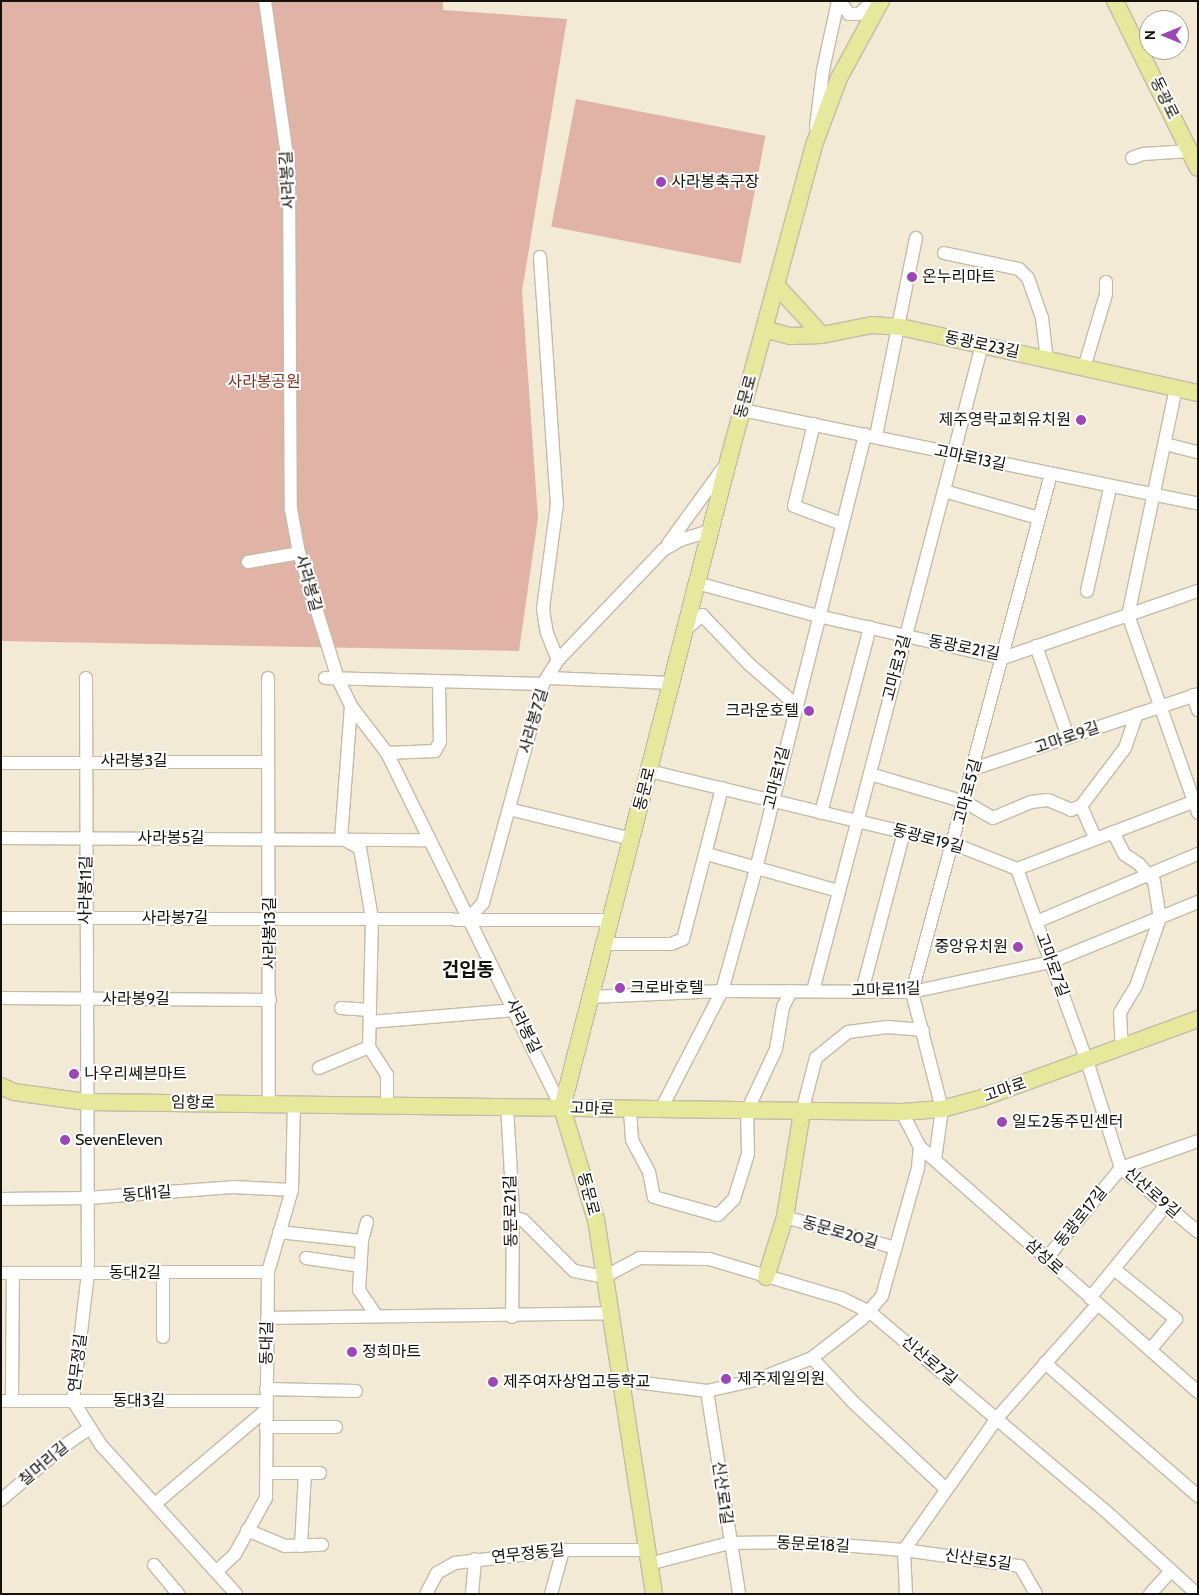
<!DOCTYPE html>
<meta charset="utf-8">
<style>
body{margin:0}
#map{position:relative;width:1199px;height:1595px;overflow:hidden;background:#f3ead6;font-family:Cabin,"Noto Sans KR",sans-serif}
div>[style]{position:absolute}
[style*='--x']{left:calc(var(--x)*1px);top:calc(var(--y)*1px);width:calc(var(--w)*1px);rotate:calc(var(--a)*1deg)}
.green>*{inset:0;background:#e1b2a6;transform-origin:0 0}
.roads{filter:drop-shadow(1px 0 #c4bba9) drop-shadow(-1px 0 #c4bba9) drop-shadow(0 1px #c4bba9) drop-shadow(0 -1px #c4bba9)}
.minor>*{height:12px;margin:-6px;padding:0 6px;transform-origin:6px;border-radius:6px;background:#fff}
.major>*{height:16px;margin:-8px;padding:0 8px;transform-origin:8px;border-radius:8px;background:#e6e99c}
.dots>*{width:14px;height:14px;translate:-50% -50%;box-sizing:border-box;border:2px solid #fff;border-radius:50%}
span{translate:-50% -50%;white-space:nowrap;text-align:center;line-height:1.15;-webkit-text-stroke:4px #fff;paint-order:stroke}
.street-label{font-size:16px;color:#14110a}
.poi-label{font-size:16px;color:#14110a}
.left{translate:0 -50%;text-align:left}
.right{translate:-100% -50%;text-align:right}
.park-label{font-size:16px;color:#793424}
.quarter-label{font-size:19px;color:#14110a;font-weight:700}
.frame{position:absolute;inset:0;border:2px solid #14110a;pointer-events:none}
.north{position:absolute;left:1139px;top:10px;width:50px;height:50px;box-sizing:border-box;background:#fff;border:1px solid #a1a09d;border-radius:50%;rotate:270deg;font-size:14px;font-weight:700;line-height:20px;text-align:center;color:#14110a}
.north::after{content:'';display:block;margin:auto;width:18px;height:22px;background:#9c47b5;clip-path:polygon(50% 0,100% 100%,50% 72%,0 100%)}
</style>
<div id="map">
<div class="green">
<i style="clip-path:polygon(1px 1px,443px 1px,443px 10px,567px 19px,522px 291px,538px 518px,519px 651px,1px 641px)"></i>
<i style="left:576px;top:99px;width:193px;height:130px;rotate:11deg"></i>
</div>
<div class="roads">
<div class="minor">
<i style="--x:265;--y:1;--w:171;--a:81.9"></i>
<i style="--x:289;--y:170;--w:339;--a:89.7"></i>
<i style="--x:291;--y:509;--w:45;--a:79.7"></i>
<i style="--x:299;--y:553;--w:132;--a:72.8"></i>
<i style="--x:338;--y:679;--w:30;--a:64"></i>
<i style="--x:351;--y:706;--w:59;--a:52.5"></i>
<i style="--x:387;--y:753;--w:396;--a:63.8"></i>
<i style="--x:840;--y:1;--w:16;--a:55"></i>
<i style="--x:849;--y:14;--w:10;--a:0"></i>
<i style="--x:859;--y:14;--w:19;--a:-43"></i>
<i style="--x:816;--y:127;--w:57;--a:-83"></i>
<i style="--x:823;--y:70;--w:71;--a:-77.7"></i>
<i style="--x:1132;--y:158;--w:12;--a:-20"></i>
<i style="--x:1143;--y:154;--w:47;--a:-3.7"></i>
<i style="--x:944;--y:253;--w:77;--a:12"></i>
<i style="--x:1019;--y:269;--w:13;--a:45"></i>
<i style="--x:1028;--y:278;--w:42;--a:70.7"></i>
<i style="--x:1042;--y:318;--w:42;--a:83.2"></i>
<i style="--x:540;--y:257;--w:248;--a:86.1"></i>
<i style="--x:557;--y:504;--w:106;--a:97.6"></i>
<i style="--x:543;--y:609;--w:24;--a:81"></i>
<i style="--x:547;--y:633;--w:29;--a:68"></i>
<i style="--x:1084;--y:368;--w:77;--a:-73.4"></i>
<i style="--x:1106;--y:294;--w:12;--a:-90"></i>
<i style="--x:1176;--y:388;--w:232;--a:101.9"></i>
<i style="--x:1128;--y:615;--w:210;--a:70.5"></i>
<i style="--x:742;--y:410;--w:466;--a:11.6"></i>
<i style="--x:814;--y:424;--w:84;--a:103.7"></i>
<i style="--x:794;--y:506;--w:51;--a:20.6"></i>
<i style="--x:876;--y:436;--w:202;--a:-78.6"></i>
<i style="--x:1165;--y:444;--w:34;--a:14"></i>
<i style="--x:944;--y:491;--w:99;--a:15.9"></i>
<i style="--x:668;--y:544;--w:95;--a:-54"></i>
<i style="--x:248;--y:562;--w:52;--a:-10"></i>
<i style="--x:697;--y:583;--w:125;--a:15.3"></i>
<i style="--x:818;--y:616;--w:190;--a:12.8"></i>
<i style="--x:1003;--y:658;--w:206;--a:-19"></i>
<i style="--x:1087;--y:591;--w:106;--a:-77.4"></i>
<i style="--x:685;--y:630;--w:23;--a:-41"></i>
<i style="--x:702;--y:615;--w:69;--a:46.2"></i>
<i style="--x:750;--y:665;--w:60;--a:40.9"></i>
<i style="--x:1036;--y:646;--w:96;--a:70.6"></i>
<i style="--x:86;--y:678;--w:595;--a:89.81"></i>
<i style="--x:88;--y:1273;--w:129;--a:96.7"></i>
<i style="--x:73;--y:1401;--w:52;--a:57.5"></i>
<i style="--x:101;--y:1445;--w:201;--a:47.8"></i>
<i style="--x:268;--y:678;--w:425;--a:89.9"></i>
<i style="--x:325;--y:678;--w:218;--a:1.6"></i>
<i style="--x:548;--y:678;--w:124;--a:2.3"></i>
<i style="--x:1193;--y:695;--w:16;--a:72"></i>
<i style="--x:351;--y:706;--w:132;--a:94.3"></i>
<i style="--x:341;--y:838;--w:21;--a:28"></i>
<i style="--x:360;--y:848;--w:71;--a:80.3"></i>
<i style="--x:372;--y:918;--w:129;--a:91.3"></i>
<i style="--x:369;--y:1047;--w:33;--a:57"></i>
<i style="--x:387;--y:1075;--w:29;--a:90"></i>
<i style="--x:387;--y:753;--w:48;--a:-2.4"></i>
<i style="--x:435;--y:751;--w:10;--a:-61"></i>
<i style="--x:440;--y:742;--w:59;--a:-91"></i>
<i style="--x:1;--y:763;--w:266;--a:-0.2"></i>
<i style="--x:973;--y:769;--w:237;--a:-18.4"></i>
<i style="--x:649;--y:771;--w:314;--a:13.5"></i>
<i style="--x:954;--y:844;--w:68;--a:21.6"></i>
<i style="--x:1017;--y:869;--w:194;--a:-20.9"></i>
<i style="--x:870;--y:774;--w:99;--a:16.4"></i>
<i style="--x:965;--y:802;--w:32;--a:30"></i>
<i style="--x:993;--y:818;--w:41;--a:-22.8"></i>
<i style="--x:1031;--y:802;--w:17;--a:-7"></i>
<i style="--x:1048;--y:800;--w:25;--a:23"></i>
<i style="--x:1071;--y:810;--w:11;--a:-22"></i>
<i style="--x:1081;--y:806;--w:73;--a:-52.8"></i>
<i style="--x:1125;--y:748;--w:36;--a:-71"></i>
<i style="--x:1081;--y:806;--w:36;--a:66"></i>
<i style="--x:509;--y:809;--w:127;--a:13.7"></i>
<i style="--x:821;--y:813;--w:192;--a:-75.2"></i>
<i style="--x:1113;--y:832;--w:25;--a:63"></i>
<i style="--x:1124;--y:854;--w:18;--a:34"></i>
<i style="--x:1139;--y:864;--w:23;--a:49"></i>
<i style="--x:1154;--y:881;--w:37;--a:81"></i>
<i style="--x:1160;--y:918;--w:72;--a:109.4"></i>
<i style="--x:1136;--y:986;--w:31;--a:121"></i>
<i style="--x:1120;--y:1013;--w:35;--a:87"></i>
<i style="--x:1;--y:838;--w:429;--a:0.3"></i>
<i style="--x:707;--y:854;--w:137;--a:15.7"></i>
<i style="--x:1017;--y:869;--w:204;--a:70"></i>
<i style="--x:1087;--y:1061;--w:112;--a:72.4"></i>
<i style="--x:1121;--y:1168;--w:100;--a:39.7"></i>
<i style="--x:1;--y:918;--w:610;--a:0.19"></i>
<i style="--x:469;--y:918;--w:21;--a:-47"></i>
<i style="--x:483;--y:903;--w:227;--a:-74.7"></i>
<i style="--x:543;--y:684;--w:28;--a:-58"></i>
<i style="--x:558;--y:660;--w:152;--a:-46.3"></i>
<i style="--x:663;--y:550;--w:20;--a:-30"></i>
<i style="--x:680;--y:540;--w:31;--a:-17"></i>
<i style="--x:1036;--y:922;--w:176;--a:-22.8"></i>
<i style="--x:605;--y:944;--w:66;--a:0"></i>
<i style="--x:671;--y:944;--w:13;--a:-23"></i>
<i style="--x:683;--y:939;--w:156;--a:-75.5"></i>
<i style="--x:813;--y:991;--w:668;--a:-75.34"></i>
<i style="--x:862;--y:991;--w:164;--a:-75.2"></i>
<i style="--x:591;--y:997;--w:131;--a:-2.6"></i>
<i style="--x:722;--y:991;--w:190;--a:0.3"></i>
<i style="--x:912;--y:992;--w:142;--a:-12.2"></i>
<i style="--x:1051;--y:962;--w:159;--a:-22.2"></i>
<i style="--x:1;--y:998;--w:269;--a:0.4"></i>
<i style="--x:341;--y:1008;--w:29;--a:4"></i>
<i style="--x:370;--y:1022;--w:145;--a:-4.7"></i>
<i style="--x:319;--y:1068;--w:54;--a:-22.8"></i>
<i style="--x:507;--y:1106;--w:105;--a:86.7"></i>
<i style="--x:513;--y:1211;--w:106;--a:90.5"></i>
<i style="--x:630;--y:1111;--w:29;--a:86"></i>
<i style="--x:632;--y:1140;--w:36;--a:62"></i>
<i style="--x:649;--y:1172;--w:25;--a:79"></i>
<i style="--x:654;--y:1197;--w:66;--a:15.7"></i>
<i style="--x:718;--y:1215;--w:23;--a:-45"></i>
<i style="--x:734;--y:1199;--w:47;--a:-72.7"></i>
<i style="--x:748;--y:1154;--w:43;--a:-91.3"></i>
<i style="--x:747;--y:1111;--w:68;--a:-64.9"></i>
<i style="--x:776;--y:1049;--w:43;--a:-80.5"></i>
<i style="--x:783;--y:1007;--w:18;--a:-63"></i>
<i style="--x:660;--y:1111;--w:135;--a:-62.7"></i>
<i style="--x:722;--y:991;--w:127;--a:-74.4"></i>
<i style="--x:756;--y:869;--w:448;--a:-75.9"></i>
<i style="--x:802;--y:1112;--w:56;--a:-75.5"></i>
<i style="--x:816;--y:1058;--w:41;--a:-39.1"></i>
<i style="--x:848;--y:1032;--w:40;--a:-7.1"></i>
<i style="--x:888;--y:1027;--w:35;--a:5"></i>
<i style="--x:902;--y:1112;--w:39;--a:63"></i>
<i style="--x:920;--y:1147;--w:371;--a:41.4"></i>
<i style="--x:935;--y:1160;--w:51;--a:-82.2"></i>
<i style="--x:942;--y:1109;--w:121;--a:-104.4"></i>
<i style="--x:912;--y:992;--w:536;--a:-74.98"></i>
<i style="--x:1;--y:1199;--w:87;--a:-0.7"></i>
<i style="--x:88;--y:1198;--w:145;--a:-4.3"></i>
<i style="--x:233;--y:1187;--w:59;--a:2.9"></i>
<i style="--x:513;--y:1217;--w:10;--a:17"></i>
<i style="--x:523;--y:1220;--w:72;--a:45"></i>
<i style="--x:574;--y:1271;--w:31;--a:11"></i>
<i style="--x:604;--y:1277;--w:40;--a:-28"></i>
<i style="--x:639;--y:1258;--w:70;--a:0.8"></i>
<i style="--x:709;--y:1259;--w:138;--a:16.5"></i>
<i style="--x:841;--y:1298;--w:32;--a:26"></i>
<i style="--x:870;--y:1312;--w:316;--a:40.2"></i>
<i style="--x:1111;--y:1516;--w:116;--a:42.2"></i>
<i style="--x:785;--y:1217;--w:115;--a:15.6"></i>
<i style="--x:367;--y:1222;--w:20;--a:105"></i>
<i style="--x:362;--y:1241;--w:49;--a:93.5"></i>
<i style="--x:359;--y:1290;--w:30;--a:56"></i>
<i style="--x:279;--y:1232;--w:83;--a:6.2"></i>
<i style="--x:306;--y:1258;--w:55;--a:8.4"></i>
<i style="--x:1046;--y:1259;--w:118;--a:-50.5"></i>
<i style="--x:1121;--y:1168;--w:82;--a:-19.3"></i>
<i style="--x:1114;--y:1269;--w:80;--a:38.9"></i>
<i style="--x:1176;--y:1319;--w:40;--a:130"></i>
<i style="--x:1;--y:1273;--w:267;--a:-0.2"></i>
<i style="--x:163;--y:1273;--w:64;--a:90"></i>
<i style="--x:1090;--y:1298;--w:120;--a:-50.7"></i>
<i style="--x:267;--y:1318;--w:343;--a:-0.8"></i>
<i style="--x:812;--y:1358;--w:60;--a:47"></i>
<i style="--x:853;--y:1402;--w:126;--a:43.1"></i>
<i style="--x:1045;--y:1363;--w:203;--a:41"></i>
<i style="--x:620;--y:1380;--w:88;--a:7.2"></i>
<i style="--x:707;--y:1391;--w:50;--a:-12.7"></i>
<i style="--x:756;--y:1380;--w:60;--a:-21.4"></i>
<i style="--x:812;--y:1358;--w:63;--a:-38"></i>
<i style="--x:862;--y:1319;--w:30;--a:-49"></i>
<i style="--x:882;--y:1296;--w:133;--a:-74.3"></i>
<i style="--x:918;--y:1168;--w:21;--a:-85"></i>
<i style="--x:266;--y:1389;--w:90;--a:1.3"></i>
<i style="--x:707;--y:1391;--w:206;--a:81"></i>
<i style="--x:1;--y:1401;--w:265;--a:0"></i>
<i style="--x:12;--y:1401;--w:128;--a:-89.6"></i>
<i style="--x:266;--y:1427;--w:70;--a:0"></i>
<i style="--x:268;--y:1473;--w:52;--a:0"></i>
<i style="--x:1;--y:1500;--w:83;--a:-40.6"></i>
<i style="--x:64;--y:1446;--w:29;--a:-35"></i>
<i style="--x:155;--y:1504;--w:145;--a:-40.3"></i>
<i style="--x:247;--y:1530;--w:41;--a:22.8"></i>
<i style="--x:285;--y:1546;--w:37;--a:-2"></i>
<i style="--x:301;--y:1546;--w:73;--a:-86.9"></i>
<i style="--x:649;--y:1564;--w:83;--a:-14.7"></i>
<i style="--x:729;--y:1543;--w:74;--a:-0.8"></i>
<i style="--x:803;--y:1542;--w:101;--a:4.5"></i>
<i style="--x:904;--y:1550;--w:161;--a:-54.8"></i>
<i style="--x:997;--y:1418;--w:152;--a:-48.5"></i>
<i style="--x:154;--y:1565;--w:38;--a:50"></i>
<i style="--x:217;--y:1571;--w:25;--a:-43"></i>
<i style="--x:235;--y:1554;--w:64;--a:-61"></i>
<i style="--x:266;--y:1498;--w:226;--a:-89.5"></i>
<i style="--x:268;--y:1272;--w:85;--a:-73.7"></i>
<i style="--x:292;--y:1190;--w:86;--a:-88.7"></i>
<i style="--x:426;--y:1594;--w:24;--a:-62"></i>
<i style="--x:437;--y:1573;--w:21;--a:-29"></i>
<i style="--x:455;--y:1563;--w:109;--a:-6.9"></i>
<i style="--x:563;--y:1550;--w:84;--a:0"></i>
<i style="--x:472;--y:1594;--w:35;--a:-85"></i>
<i style="--x:551;--y:1594;--w:46;--a:-74.7"></i>
<i style="--x:906;--y:1594;--w:44;--a:-92.6"></i>
<i style="--x:904;--y:1550;--w:117;--a:7.9"></i>
<i style="--x:1020;--y:1566;--w:32;--a:60"></i>
<i style="--x:1150;--y:1594;--w:30;--a:-48"></i>
</div>
<div class="major">
<i style="--x:1115;--y:1;--w:186;--a:63.6"></i>
<i style="--x:776;--y:285;--w:68;--a:47.4"></i>
<i style="--x:764;--y:329;--w:27;--a:15"></i>
<i style="--x:790;--y:336;--w:32;--a:-2"></i>
<i style="--x:822;--y:335;--w:51;--a:-11.3"></i>
<i style="--x:872;--y:325;--w:28;--a:4"></i>
<i style="--x:900;--y:327;--w:305;--a:12.5"></i>
<i style="--x:1;--y:1086;--w:14;--a:25"></i>
<i style="--x:14;--y:1092;--w:73;--a:7.9"></i>
<i style="--x:86;--y:1102;--w:816;--a:0.7"></i>
<i style="--x:902;--y:1112;--w:40;--a:-4.3"></i>
<i style="--x:942;--y:1109;--w:41;--a:-15.4"></i>
<i style="--x:982;--y:1098;--w:230;--a:-20.1"></i>
<i style="--x:766;--y:1277;--w:63;--a:-72.4"></i>
<i style="--x:785;--y:1217;--w:106;--a:-80.8"></i>
<i style="--x:654;--y:1594;--w:378;--a:-98.8"></i>
<i style="--x:596;--y:1220;--w:117;--a:-106.9"></i>
<i style="--x:562;--y:1108;--w:671;--a:-75.59"></i>
<i style="--x:729;--y:458;--w:324;--a:-74.8"></i>
<i style="--x:814;--y:145;--w:72;--a:-69.5"></i>
<i style="--x:839;--y:78;--w:88;--a:-61.4"></i>
</div>
</div>
<div class="dots">
<i style="left:661px;top:182px;background:#9c47b5"></i>
<i style="left:912px;top:277px;background:#9c47b5"></i>
<i style="left:1081px;top:420px;background:#9c47b5"></i>
<i style="left:809px;top:711px;background:#9c47b5"></i>
<i style="left:1018px;top:947px;background:#9c47b5"></i>
<i style="left:620px;top:988px;background:#9c47b5"></i>
<i style="left:74px;top:1074px;background:#9c47b5"></i>
<i style="left:1002px;top:1122px;background:#9c47b5"></i>
<i style="left:65px;top:1140px;background:#9c47b5"></i>
<i style="left:352px;top:1352px;background:#9c47b5"></i>
<i style="left:726px;top:1379px;background:#9c47b5"></i>
<i style="left:493px;top:1382px;background:#9c47b5"></i>
</div>
<div class="street-label">
<span style="left:1164px;top:98px;rotate:64deg">동광로</span>
<span style="left:288px;top:180px;rotate:-93deg">사라봉길</span>
<span style="left:982px;top:345px;rotate:12deg">동광로23길</span>
<span style="left:746px;top:397px;rotate:-75deg">동문로</span>
<span style="left:970px;top:458px;rotate:12deg">고마로13길</span>
<span style="left:308px;top:583px;rotate:74deg">사라봉길</span>
<span style="left:964px;top:648px;rotate:11deg">동광로21길</span>
<span style="left:897px;top:668px;rotate:-75deg">고마로3길</span>
<span style="left:534px;top:721px;rotate:-74deg">사라봉7길</span>
<span style="left:1067px;top:738px;rotate:-19deg">고마로9길</span>
<span style="left:134px;top:761px">사라봉3길</span>
<span style="left:777px;top:778px;rotate:-76deg">고마로1길</span>
<span style="left:645px;top:789px;rotate:-76deg">동문로</span>
<span style="left:968px;top:792px;rotate:-75deg">고마로5길</span>
<span style="left:171px;top:838px">사라봉5길</span>
<span style="left:928px;top:839px;rotate:15deg">동광로19길</span>
<span style="left:86px;top:890px;rotate:-89deg">사라봉11길</span>
<span style="left:175px;top:918px">사라봉7길</span>
<span style="left:270px;top:933px;rotate:-90deg">사라봉13길</span>
<span style="left:1052px;top:965px;rotate:70deg">고마로7길</span>
<span style="left:886px;top:990px;rotate:-2deg">고마로11길</span>
<span style="left:136px;top:999px">사라봉9길</span>
<span style="left:523px;top:1026px;rotate:64deg">사라봉길</span>
<span style="left:1005px;top:1090px;rotate:-19deg">고마로</span>
<span style="left:193px;top:1103px;rotate:1deg">임항로</span>
<span style="left:592px;top:1109px;rotate:2deg">고마로</span>
<span style="left:1152px;top:1193px;rotate:41deg">신산로9길</span>
<span style="left:147px;top:1194px;rotate:-5deg">동대1길</span>
<span style="left:588px;top:1194px;rotate:75deg">동문로</span>
<span style="left:511px;top:1211px;rotate:-91deg">동문로21길</span>
<span style="left:1081px;top:1217px;rotate:-51deg">동광로17길</span>
<span style="left:840px;top:1233px;rotate:16deg">동문로20길</span>
<span style="left:1044px;top:1257px;rotate:42deg">삼성로</span>
<span style="left:135px;top:1273px">동대2길</span>
<span style="left:267px;top:1343px;rotate:-89deg">동대길</span>
<span style="left:929px;top:1361px;rotate:40deg">신산로7길</span>
<span style="left:78px;top:1363px;rotate:-83deg">연무정길</span>
<span style="left:139px;top:1401px">동대3길</span>
<span style="left:44px;top:1464px;rotate:-40deg">칠머리길</span>
<span style="left:722px;top:1493px;rotate:82deg">신산로1길</span>
<span style="left:813px;top:1545px;rotate:3deg">동문로18길</span>
<span style="left:528px;top:1554px;rotate:-6deg">연무정동길</span>
<span style="left:978px;top:1560px;rotate:8deg">신산로5길</span>
</div>
<div class="poi-label">
<span class="left" style="left:671px;top:182px">사라봉축구장</span>
<span class="left" style="left:922px;top:277px">온누리마트</span>
<span class="right" style="left:1071px;top:420px">제주영락교회유치원</span>
<span class="right" style="left:799px;top:711px">크라운호텔</span>
<span class="right" style="left:1008px;top:947px">중앙유치원</span>
<span class="left" style="left:630px;top:988px">크로바호텔</span>
<span class="left" style="left:84px;top:1074px">나우리쎄븐마트</span>
<span class="left" style="left:1012px;top:1122px">일도2동주민센터</span>
<span class="left" style="left:75px;top:1140px">SevenEleven</span>
<span class="left" style="left:362px;top:1352px">정희마트</span>
<span class="left" style="left:737px;top:1379px">제주제일의원</span>
<span class="left" style="left:503px;top:1382px">제주여자상업고등학교</span>
</div>
<div class="park-label">
<span style="left:264px;top:382px">사라봉공원</span>
</div>
<div class="quarter-label">
<span style="left:468px;top:970px">건입동</span>
</div>
<div class="frame"></div>
<div class="north">N</div>
</div>
